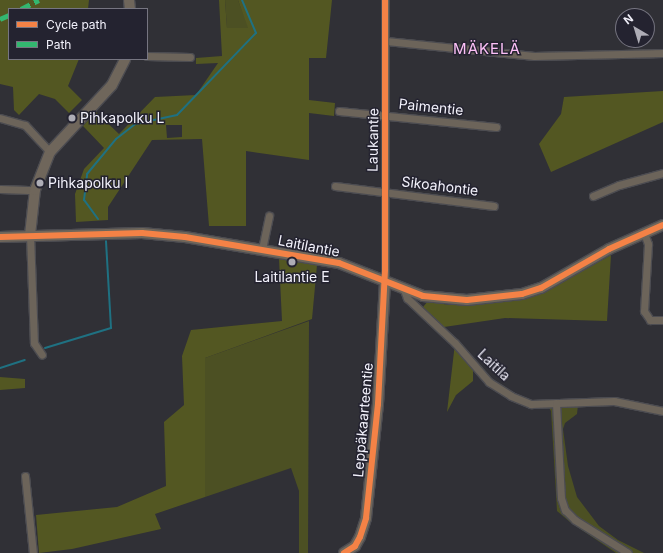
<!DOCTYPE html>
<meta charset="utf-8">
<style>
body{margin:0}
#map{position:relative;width:663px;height:553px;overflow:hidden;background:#303036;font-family:Inter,sans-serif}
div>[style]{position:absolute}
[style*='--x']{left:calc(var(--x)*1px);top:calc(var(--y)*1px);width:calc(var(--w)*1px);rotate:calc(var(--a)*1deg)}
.green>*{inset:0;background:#4c5023}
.forest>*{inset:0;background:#535722}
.stream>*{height:2px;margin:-1px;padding:0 1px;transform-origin:1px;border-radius:1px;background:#1f7182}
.roads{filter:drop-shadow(1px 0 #4c4c51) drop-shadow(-1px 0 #4c4c51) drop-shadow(0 1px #4c4c51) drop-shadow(0 -1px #4c4c51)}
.street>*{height:7px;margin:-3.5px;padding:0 3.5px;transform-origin:3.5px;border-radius:3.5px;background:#6c645a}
.secondary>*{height:10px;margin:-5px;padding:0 5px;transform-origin:5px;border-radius:5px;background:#6f665b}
.quiet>*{height:5px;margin-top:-2.5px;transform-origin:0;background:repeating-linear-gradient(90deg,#33b770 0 10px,transparent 0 15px)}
.cycleway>*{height:6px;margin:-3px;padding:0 3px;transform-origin:3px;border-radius:3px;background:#f48246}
.dots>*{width:11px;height:11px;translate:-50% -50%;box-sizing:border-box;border:2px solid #242330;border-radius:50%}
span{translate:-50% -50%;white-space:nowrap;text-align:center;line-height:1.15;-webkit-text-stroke:3px #242330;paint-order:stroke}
.street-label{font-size:14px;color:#f2f1fb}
.poi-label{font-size:14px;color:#f2f1fb}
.left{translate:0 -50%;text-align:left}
.neighbourhood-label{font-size:15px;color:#fdc0f7;letter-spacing:1px}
.legend{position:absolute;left:8px;top:8px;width:140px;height:52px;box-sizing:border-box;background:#242330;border:1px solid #767581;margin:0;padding:5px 7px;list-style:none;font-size:12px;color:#f2f1fb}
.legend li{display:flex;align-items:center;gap:8px;height:20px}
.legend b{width:20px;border:1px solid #767581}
.north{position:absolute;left:615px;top:8px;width:40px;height:40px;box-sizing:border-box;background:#242330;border:1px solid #767581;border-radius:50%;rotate:322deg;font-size:11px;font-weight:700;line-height:16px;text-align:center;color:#f2f1fb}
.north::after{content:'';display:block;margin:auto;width:14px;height:18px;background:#aeadb6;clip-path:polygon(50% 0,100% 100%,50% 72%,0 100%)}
</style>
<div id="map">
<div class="green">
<i style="clip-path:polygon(225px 0,238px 0,249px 28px,227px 28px)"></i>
<i style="clip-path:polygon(309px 321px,308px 553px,299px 553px,299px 491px,291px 468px,205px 497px,205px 358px)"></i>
<i style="clip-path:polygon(547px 405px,578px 405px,577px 414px,565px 423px,563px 429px,568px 466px,577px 497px,599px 526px,618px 540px,644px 553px,616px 553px,570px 522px,557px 511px,551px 411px)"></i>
</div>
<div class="forest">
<i style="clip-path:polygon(0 0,89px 0,88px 9px,9px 9px,9px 59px,79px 59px,68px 86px,82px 100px,69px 113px,55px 99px,39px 94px,19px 115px,14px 110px,13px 87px,0 84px)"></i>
<i style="clip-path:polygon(evenodd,219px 0,225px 0,227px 28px,248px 28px,238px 0,332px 0,326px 58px,309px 58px,309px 100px,335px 103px,334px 116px,309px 113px,309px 160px,246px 151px,246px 226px,209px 226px,202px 139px,152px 140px,108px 207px,108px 220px,76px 222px,75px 194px,84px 169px,104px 148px,83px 126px,96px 112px,119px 134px,155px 97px,196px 95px,218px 63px,196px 64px,196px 58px,222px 56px,219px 0,166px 125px,182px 125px,182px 137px,167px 138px,166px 125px)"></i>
<i style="clip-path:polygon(663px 91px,663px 122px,551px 172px,539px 144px,561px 114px,564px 97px)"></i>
<i style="clip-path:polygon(611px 255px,607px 321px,505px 318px,444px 327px,423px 307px,428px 301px,449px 305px,524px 298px,575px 275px)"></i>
<i style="clip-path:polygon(279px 259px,317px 265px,312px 319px,205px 358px,205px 497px,155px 514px,161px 529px,72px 549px,39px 553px,36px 515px,117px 507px,166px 486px,164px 422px,184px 405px,182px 356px,191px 330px,282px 321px)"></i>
<i style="clip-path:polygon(455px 343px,473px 365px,473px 381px,456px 395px,447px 412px)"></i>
<i style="clip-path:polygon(0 377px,25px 379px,25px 388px,0 390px)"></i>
</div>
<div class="stream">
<i style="--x:98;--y:219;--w:24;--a:-126"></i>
<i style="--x:84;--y:200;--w:26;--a:-83"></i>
<i style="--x:87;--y:174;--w:45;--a:-50.4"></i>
<i style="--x:116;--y:139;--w:24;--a:-38"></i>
<i style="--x:135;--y:124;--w:43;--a:-12.1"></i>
<i style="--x:177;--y:115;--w:114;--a:-46.1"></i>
<i style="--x:256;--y:33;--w:36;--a:-113"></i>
<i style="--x:45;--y:348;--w:69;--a:-16.9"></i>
<i style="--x:111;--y:328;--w:87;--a:-93.3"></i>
<i style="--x:0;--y:368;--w:26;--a:-18"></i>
</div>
<div class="roads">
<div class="street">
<i style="--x:386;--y:41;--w:149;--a:5.8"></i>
<i style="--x:534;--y:56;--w:129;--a:-1.3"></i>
<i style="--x:147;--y:56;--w:43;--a:1.3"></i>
<i style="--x:339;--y:111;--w:158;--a:5.8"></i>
<i style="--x:0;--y:118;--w:26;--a:16"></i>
<i style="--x:25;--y:125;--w:37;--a:47"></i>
<i style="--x:335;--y:186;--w:160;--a:7.2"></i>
<i style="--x:0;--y:189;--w:35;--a:2"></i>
<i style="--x:593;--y:196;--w:28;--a:-23"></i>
<i style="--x:619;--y:185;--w:46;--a:-15.3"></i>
<i style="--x:644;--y:233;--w:12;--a:70"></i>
<i style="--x:648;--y:244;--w:67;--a:93.4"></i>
<i style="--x:644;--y:311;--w:11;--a:56"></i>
<i style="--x:650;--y:320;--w:13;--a:0"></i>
<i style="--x:30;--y:235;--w:108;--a:87.9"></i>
<i style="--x:34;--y:343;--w:14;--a:56"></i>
<i style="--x:262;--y:249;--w:34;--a:-78"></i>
<i style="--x:385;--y:281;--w:281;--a:-90"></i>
<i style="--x:404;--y:290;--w:9;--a:69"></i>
<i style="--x:407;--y:298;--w:66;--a:43.2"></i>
<i style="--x:455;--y:343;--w:52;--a:48.9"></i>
<i style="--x:489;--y:382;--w:26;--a:32"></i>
<i style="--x:511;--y:396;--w:22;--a:22"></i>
<i style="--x:531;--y:404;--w:83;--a:-2.1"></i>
<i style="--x:614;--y:401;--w:50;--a:11.5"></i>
<i style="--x:556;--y:403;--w:95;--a:87"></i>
<i style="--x:561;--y:498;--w:13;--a:72"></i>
<i style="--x:565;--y:510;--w:14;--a:45"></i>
<i style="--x:575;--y:520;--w:62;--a:31.9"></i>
<i style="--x:25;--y:476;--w:77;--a:84.1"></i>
</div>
<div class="secondary">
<i style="--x:129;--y:0;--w:9;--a:84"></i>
<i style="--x:30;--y:235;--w:45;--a:-83.7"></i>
<i style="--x:35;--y:190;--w:41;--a:-68.5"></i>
<i style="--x:50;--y:152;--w:91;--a:-47.2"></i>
<i style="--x:112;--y:85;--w:29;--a:-63"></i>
<i style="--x:0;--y:237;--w:142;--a:-1.6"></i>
<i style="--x:142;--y:233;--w:43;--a:5.3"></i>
<i style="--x:185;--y:237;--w:156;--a:9.6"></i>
<i style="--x:339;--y:263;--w:90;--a:21.4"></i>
<i style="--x:423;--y:296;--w:44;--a:5.2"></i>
<i style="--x:467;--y:300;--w:55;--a:-6.2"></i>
<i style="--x:522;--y:294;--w:20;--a:-18"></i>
<i style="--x:541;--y:288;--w:78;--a:-29.8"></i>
<i style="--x:609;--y:249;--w:59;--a:-24"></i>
<i style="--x:344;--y:553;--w:13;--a:-32"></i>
<i style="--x:355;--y:546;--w:10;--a:-61"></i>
<i style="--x:360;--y:537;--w:20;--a:-72"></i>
<i style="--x:366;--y:518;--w:115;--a:-84"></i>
<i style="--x:378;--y:404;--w:123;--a:-86.7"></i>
</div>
</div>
<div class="quiet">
<i style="--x:21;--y:9;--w:20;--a:-27"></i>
<i style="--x:0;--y:19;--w:10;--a:-24"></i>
</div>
<div class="cycleway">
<i style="--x:0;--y:237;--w:142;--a:-1.6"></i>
<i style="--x:142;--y:233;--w:43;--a:5.3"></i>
<i style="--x:185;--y:237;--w:156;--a:9.6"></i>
<i style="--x:339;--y:263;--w:90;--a:21.4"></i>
<i style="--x:423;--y:296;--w:44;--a:5.2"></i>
<i style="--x:467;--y:300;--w:55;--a:-6.2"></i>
<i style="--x:522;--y:294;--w:20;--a:-18"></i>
<i style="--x:541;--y:288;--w:78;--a:-29.8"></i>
<i style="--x:609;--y:249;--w:59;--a:-24"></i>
<i style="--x:344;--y:553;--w:13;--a:-32"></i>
<i style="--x:355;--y:546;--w:10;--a:-61"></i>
<i style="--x:360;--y:537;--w:20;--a:-72"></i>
<i style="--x:366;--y:518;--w:115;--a:-84"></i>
<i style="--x:378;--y:404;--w:135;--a:-87"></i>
<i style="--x:385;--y:269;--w:269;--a:-90"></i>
</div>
<div class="dots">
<i style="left:72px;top:118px;background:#aeadb6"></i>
<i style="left:40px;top:183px;background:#aeadb6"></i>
<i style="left:292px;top:262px;background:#aeadb6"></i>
</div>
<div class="street-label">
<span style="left:431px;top:107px;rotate:6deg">Paimentie</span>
<span style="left:373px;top:140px;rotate:-89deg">Laukantie</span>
<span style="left:440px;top:186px;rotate:7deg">Sikoahontie</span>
<span style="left:309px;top:246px;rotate:11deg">Laitilantie</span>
<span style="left:494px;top:365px;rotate:43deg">Laitila</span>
<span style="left:363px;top:420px;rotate:-85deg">Leppäkaarteentie</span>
</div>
<div class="poi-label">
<span class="left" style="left:80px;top:118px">Pihkapolku L</span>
<span class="left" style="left:48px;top:183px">Pihkapolku I</span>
<span style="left:292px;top:277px">Laitilantie E</span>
</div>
<div class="neighbourhood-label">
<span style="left:487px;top:49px">MÄKELÄ</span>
</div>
<ul class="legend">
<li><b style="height:5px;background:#f48246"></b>Cycle path</li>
<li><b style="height:5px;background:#33b770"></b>Path</li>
</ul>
<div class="north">N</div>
</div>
